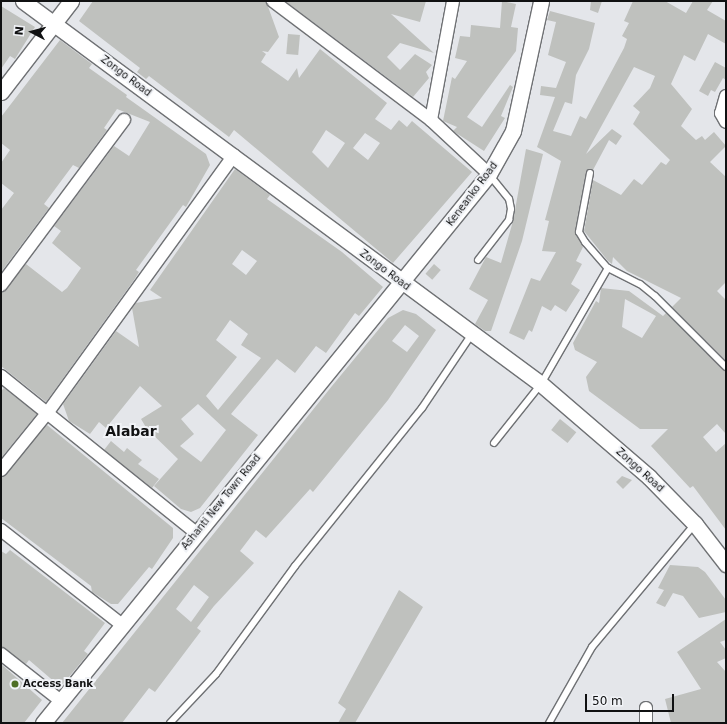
<!DOCTYPE html>
<style>
body{margin:0}
#map{position:relative;width:727px;height:724px;overflow:hidden;background:#e4e6ea;font-family:"DejaVu Sans",sans-serif}
div>[style]{position:absolute}
[style*='--x']{left:calc(var(--x)*1px);top:calc(var(--y)*1px);width:calc(var(--w)*1px);rotate:calc(var(--a)*1deg)}
.building>*{inset:0;background:#bfc1be;transform-origin:0 0}
.roads{filter:drop-shadow(1px 0 #6f7174) drop-shadow(-1px 0 #6f7174) drop-shadow(0 1px #6f7174) drop-shadow(0 -1px #6f7174)}
.service>*{height:6px;margin:-3px;padding:0 3px;transform-origin:3px;border-radius:3px;background:#fff}
.minor>*{height:12px;margin:-6px;padding:0 6px;transform-origin:6px;border-radius:6px;background:#fff}
.tertiary>*{height:15px;margin:-7.5px;padding:0 7.5px;transform-origin:7.5px;border-radius:7.5px;background:#fff}
.dots>*{width:11px;height:11px;translate:-50% -50%;box-sizing:border-box;border:2px solid #f1f3f7;border-radius:50%}
span{translate:-50% -50%;white-space:nowrap;text-align:center;line-height:1.15;-webkit-text-stroke:4px #f1f3f7;paint-order:stroke}
.street-label{font-size:10px;color:#101112}
.poi-label{font-size:10px;color:#101112;font-weight:700}
.left{translate:0 -50%;text-align:left}
.district-label{font-size:14px;color:#101112;font-weight:700}
.frame{position:absolute;inset:0;border:2px solid #101112;pointer-events:none}
.north{position:absolute;left:12px;top:12px;width:40px;height:40px;-webkit-text-stroke:3px #f1f3f7;paint-order:stroke;rotate:276deg;font-size:11px;font-weight:700;line-height:16px;text-align:center;color:#101112}
.north::after{content:'';display:block;margin:auto;width:14px;height:18px;background:#101112;clip-path:polygon(50% 0,100% 100%,50% 72%,0 100%)}
.scale{position:absolute;left:585px;top:694px;width:89px;height:18px;box-sizing:border-box;border:2px solid #101112;border-top:0;padding-left:5px;font-size:12px;line-height:14px;white-space:nowrap;color:#101112;-webkit-text-stroke:3px #f1f3f7;paint-order:stroke}
</style>
<div id="map">
<div class="building">
<i style="clip-path:polygon(evenodd,93px 1px,266px 1px,279px 37px,268px 52px,262px 51px,266px 54px,261px 62px,288px 81px,297px 68px,299px 78px,320px 49px,387px 103px,375px 119px,391px 130px,399px 120px,407px 127px,412px 121px,472px 172px,393px 263px,234px 130px,229px 137px,149px 76px,146px 79px,137px 72px,140px 68px,79px 21px,93px 1px,326px 130px,345px 143px,328px 168px,312px 152px,326px 130px,93px 1px,365px 133px,380px 143px,368px 160px,353px 148px,365px 133px)"></i>
<i style="clip-path:polygon(285px 1px,426px 1px,420px 22px,391px 14px,434px 53px,400px 43px,387px 57px,400px 70px,415px 54px,432px 65px,426px 72px,429px 78px,413px 97px)"></i>
<i style="clip-path:polygon(502px 1px,516px 4px,511px 27px,518px 28px,516px 51px,467px 117px,482px 127px,510px 85px,513px 87px,501px 116px,505px 118px,484px 151px,456px 133px,453px 131px,457px 127px,443px 121px,452px 77px,455px 79px,467px 61px,455px 58px,460px 36px,470px 37px,471px 25px,500px 28px)"></i>
<i style="clip-path:polygon(591px 1px,602px 1px,598px 13px,590px 10px)"></i>
<i style="clip-path:polygon(633px 1px,665px 1px,686px 13px,693px 1px,713px 1px,707px 10px,726px 21px,726px 44px,708px 34px,695px 61px,684px 55px,671px 84px,692px 109px,681px 126px,696px 140px,702px 136px,705px 140px,714px 132px,726px 146px,710px 162px,726px 177px,726px 282px,717px 291px,726px 300px,726px 361px,672px 307px,681px 298px,627px 271px,613px 257px,612px 264px,608px 261px,584px 231px,593px 180px,621px 195px,634px 179px,642px 185px,661px 162px,666px 165px,670px 160px,633px 124px,640px 112px,633px 106px,650px 88px,655px 76px,634px 67px,586px 154px,612px 129px,622px 136px,616px 145px,609px 140px,593px 170px,586px 172px,575px 231px,583px 247px,576px 261px,582px 264px,571px 284px,580px 290px,566px 312px,555px 305px,551px 311px,542px 306px,532px 332px,529px 330px,524px 340px,509px 333px,531px 278px,540px 281px,556px 252px,542px 251px,549px 221px,545px 220px,561px 161px,537px 147px,555px 97px,540px 95px,541px 86px,556px 88px,566px 62px,548px 55px,556px 22px,547px 20px,550px 11px,595px 23px,589px 49px,576px 75px,572px 104px,565px 102px,553px 131px,571px 136px,580px 116px,586px 119px,624px 48px,627px 39px,622px 36px,629px 23px,624px 21px)"></i>
<i style="clip-path:polygon(1px 6px,35px 27px,15px 59px,10px 56px,1px 69px)"></i>
<i style="left:288px;top:34px;width:12px;height:20px;rotate:5deg"></i>
<i style="clip-path:polygon(60px 40px,92px 64px,89px 68px,127px 95px,126px 97px,206px 154px,210px 165px,186px 207px,183px 205px,136px 270px,139px 272px,134px 280px,46px 402px,1px 366px,1px 292px,26px 264px,62px 292px,67px 288px,81px 268px,52px 243px,61px 231px,54px 226px,114px 146px,129px 156px,150px 122px,117px 109px,104px 128px,107px 130px,79px 168px,73px 165px,44px 204px,49px 208px,1px 272px,1px 210px,14px 193px,1px 183px,1px 163px,10px 150px,1px 143px,1px 117px)"></i>
<i style="clip-path:polygon(715px 62px,726px 68px,726px 80px,723px 78px,715px 92px,711px 90px,708px 96px,699px 91px)"></i>
<i style="clip-path:polygon(526px 149px,543px 154px,522px 241px,491px 331px,485px 331px,475px 324px,488px 300px,469px 289px,486px 257px,501px 263px,513px 221px)"></i>
<i style="clip-path:polygon(evenodd,235px 169px,270px 195px,267px 199px,342px 252px,383px 287px,359px 316px,355px 313px,326px 353px,316px 346px,295px 373px,277px 359px,231px 414px,258px 435px,200px 508px,191px 512px,181px 509px,154px 486px,178px 459px,147px 429px,141px 419px,162px 406px,140px 386px,106px 428px,99px 422px,90px 434px,69px 421px,63px 404px,116px 331px,139px 347px,132px 308px,136px 303px,162px 298px,150px 290px,235px 169px,242px 250px,257px 261px,246px 275px,232px 264px,242px 250px,235px 169px,230px 320px,248px 334px,241px 345px,261px 358px,218px 410px,206px 396px,237px 357px,216px 340px,230px 320px,235px 169px,198px 404px,226px 430px,201px 462px,180px 446px,194px 434px,181px 419px,198px 404px)"></i>
<i style="left:434px;top:264px;width:9px;height:13px;rotate:41deg"></i>
<i style="clip-path:polygon(evenodd,601px 288px,629px 291px,663px 316px,666px 313px,726px 371px,726px 434px,717px 424px,703px 437px,716px 452px,726px 443px,726px 530px,693px 486px,690px 488px,651px 446px,668px 429px,640px 429px,589px 391px,586px 377px,597px 362px,575px 350px,573px 343px,596px 301px,599px 303px,601px 288px,625px 299px,656px 316px,642px 338px,622px 327px,625px 299px)"></i>
<i style="clip-path:polygon(evenodd,403px 310px,416px 314px,436px 330px,388px 400px,313px 492px,310px 489px,266px 538px,256px 530px,240px 551px,254px 563px,214px 606px,197px 628px,201px 631px,155px 692px,149px 688px,122px 723px,62px 723px,332px 386px,388px 318px,403px 310px,405px 325px,419px 336px,407px 352px,392px 341px,405px 325px,403px 310px,194px 585px,209px 597px,191px 622px,176px 609px,194px 585px)"></i>
<i style="clip-path:polygon(4px 388px,37px 414px,1px 458px,1px 391px)"></i>
<i style="left:560px;top:419px;width:21px;height:14px;rotate:39deg"></i>
<i style="clip-path:polygon(47px 425px,173px 528px,173px 538px,152px 569px,149px 567px,118px 604px,111px 604px,92px 592px,91px 586px,1px 518px,1px 477px)"></i>
<i style="clip-path:polygon(111px 441px,124px 452px,127px 448px,142px 460px,138px 464px,159px 479px,152px 488px,104px 450px)"></i>
<i style="clip-path:polygon(622px 476px,632px 480px,623px 489px,616px 482px)"></i>
<i style="clip-path:polygon(10px 550px,105px 623px,84px 651px,88px 654px,63px 684px,57px 684px,29px 660px,26px 664px,1px 647px,1px 551px,6px 554px)"></i>
<i style="clip-path:polygon(670px 565px,698px 567px,705px 572px,726px 600px,726px 612px,699px 618px,683px 596px,673px 593px,665px 607px,656px 603px,664px 590px,658px 588px)"></i>
<i style="clip-path:polygon(399px 590px,423px 607px,355px 723px,338px 723px,346px 709px,338px 703px)"></i>
<i style="clip-path:polygon(726px 619px,726px 640px,720px 642px,726px 650px,726px 658px,717px 662px,726px 672px,726px 723px,671px 723px,665px 699px,701px 689px,677px 652px)"></i>
<i style="clip-path:polygon(1px 664px,42px 700px,24px 723px,1px 723px)"></i>
</div>
<div class="roads">
<div class="service">
<i style="--x:590;--y:173;--w:60;--a:100.6"></i>
<i style="--x:579;--y:232;--w:12;--a:59"></i>
<i style="--x:585;--y:242;--w:35;--a:49"></i>
<i style="--x:608;--y:268;--w:36;--a:27"></i>
<i style="--x:640;--y:284;--w:19;--a:39"></i>
<i style="--x:655;--y:296;--w:100;--a:45"></i>
<i style="--x:478;--y:260;--w:51;--a:-52.2"></i>
<i style="--x:509;--y:220;--w:11;--a:-80"></i>
<i style="--x:511;--y:209;--w:10;--a:-101"></i>
<i style="--x:509;--y:199;--w:32;--a:-129"></i>
<i style="--x:494;--y:443;--w:75;--a:-51.5"></i>
<i style="--x:541;--y:384;--w:134;--a:-60"></i>
<i style="--x:170;--y:723;--w:67;--a:-46.8"></i>
<i style="--x:216;--y:674;--w:134;--a:-53.8"></i>
<i style="--x:295;--y:566;--w:203;--a:-51.2"></i>
<i style="--x:422;--y:408;--w:89;--a:-56"></i>
<i style="--x:549;--y:723;--w:87;--a:-60.5"></i>
<i style="--x:592;--y:647;--w:159;--a:-50.1"></i>
</div>
<div class="minor">
<i style="--x:273;--y:1;--w:198;--a:37"></i>
<i style="--x:431;--y:120;--w:79;--a:43"></i>
<i style="--x:726;--y:96;--w:18;--a:106"></i>
<i style="--x:721;--y:113;--w:10;--a:61"></i>
<i style="--x:431;--y:120;--w:121;--a:-79.5"></i>
<i style="--x:1;--y:285;--w:206;--a:-53.3"></i>
<i style="--x:1;--y:376;--w:250;--a:38.8"></i>
<i style="--x:1;--y:470;--w:75;--a:-51"></i>
<i style="--x:48;--y:412;--w:317;--a:-54.1"></i>
<i style="--x:1;--y:530;--w:154;--a:38.1"></i>
<i style="--x:1;--y:654;--w:76;--a:38.1"></i>
<i style="--x:646;--y:723;--w:15;--a:-90"></i>
</div>
<div class="tertiary">
<i style="--x:23;--y:1;--w:644;--a:36.48"></i>
<i style="--x:541;--y:384;--w:143;--a:40.7"></i>
<i style="--x:649;--y:477;--w:66;--a:45.6"></i>
<i style="--x:695;--y:524;--w:51;--a:52.2"></i>
<i style="--x:1;--y:92;--w:115;--a:-52.4"></i>
<i style="--x:43;--y:723;--w:707;--a:-50.91"></i>
<i style="--x:489;--y:174;--w:49;--a:-60.8"></i>
<i style="--x:513;--y:131;--w:133;--a:-77.8"></i>
</div>
</div>
<div class="dots">
<i style="left:15px;top:684px;background:#4e6e25"></i>
</div>
<div class="street-label">
<span style="left:126px;top:76px;rotate:37deg">Zongo Road</span>
<span style="left:472px;top:194px;rotate:-53deg">Keneanko Road</span>
<span style="left:385px;top:270px;rotate:37deg">Zongo Road</span>
<span style="left:640px;top:470px;rotate:42deg">Zongo Road</span>
<span style="left:221px;top:502px;rotate:-51deg">Ashanti New Town Road</span>
</div>
<div class="poi-label">
<span class="left" style="left:23px;top:684px">Access Bank</span>
</div>
<div class="district-label">
<span style="left:131px;top:431px">Alabar</span>
</div>
<div class="frame"></div>
<div class="north">N</div>
<div class="scale">50 m</div>
</div>
